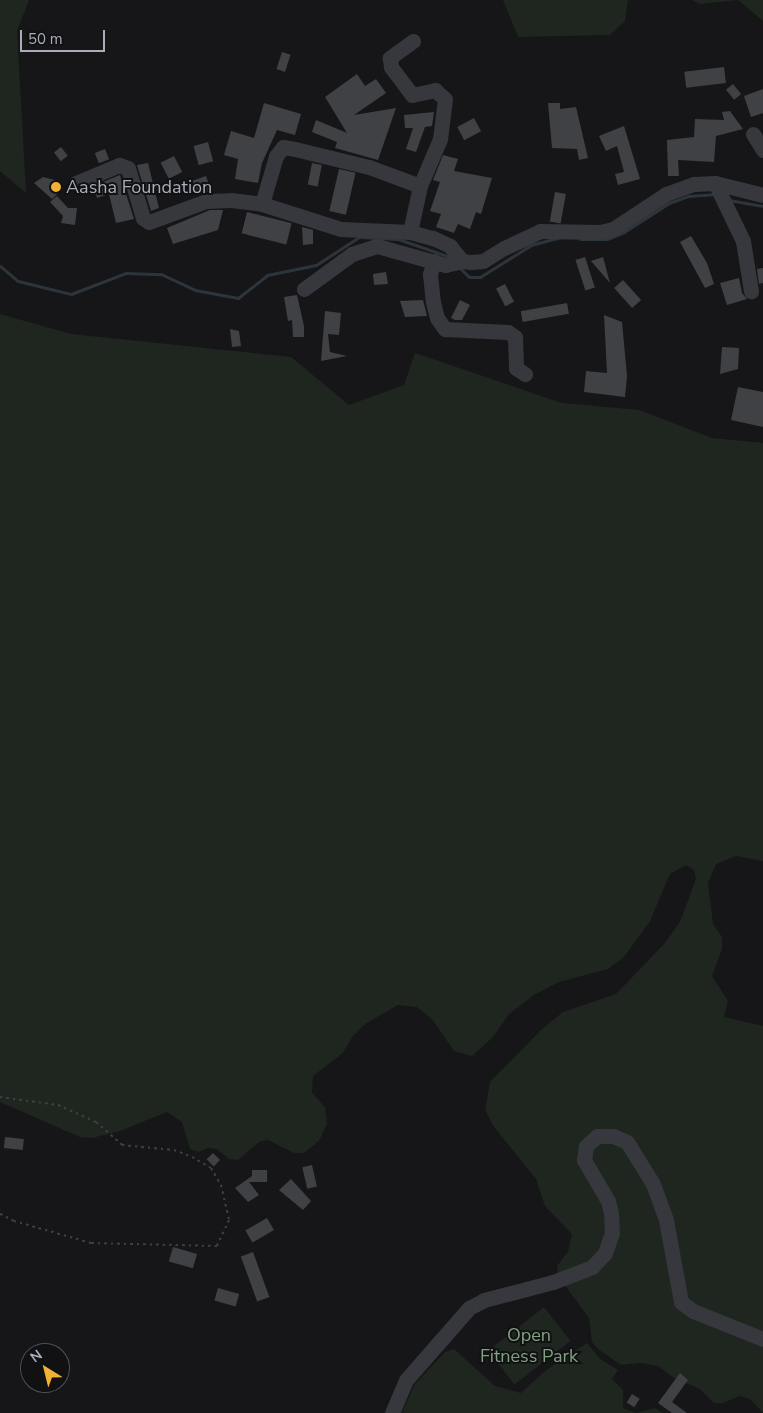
<!DOCTYPE html>
<style>
body{margin:0}
#map{position:relative;width:763px;height:1413px;overflow:hidden;background:#161618;font-family:"Nunito Sans",sans-serif}
div>[style]{position:absolute}
[style*='--x']{left:calc(var(--x)*1px);top:calc(var(--y)*1px);width:calc(var(--w)*1px);rotate:calc(var(--a)*1deg)}
.green>*{inset:0;background:#1e261f;transform-origin:0 0}
.stream>*{height:3px;margin:-1.5px;padding:0 1.5px;transform-origin:1.5px;border-radius:1.5px;background:#2c353c}
.building>*{inset:0;background:#404145;transform-origin:0 0}
.path>*{height:2px;margin-top:-1px;transform-origin:0;background:repeating-linear-gradient(90deg,#3d3f44 0 2.5px,transparent 0 6.5px)}
.minor>*{height:15px;margin:-7.5px;padding:0 7.5px;transform-origin:7.5px;border-radius:7.5px;background:#37383d}
.dots>*{width:14px;height:14px;translate:-50% -50%;box-sizing:border-box;border:2px solid #111113;border-radius:50%}
span{translate:-50% -50%;white-space:nowrap;text-align:center;line-height:1.15;-webkit-text-stroke:4px #111113;paint-order:stroke}
.poi-label{font-size:18px;color:#a8adb8}
.left{translate:0 -50%;text-align:left}
.park-label{font-size:18px;color:#7fa381}
.north{position:absolute;left:20px;top:1343px;width:50px;height:50px;box-sizing:border-box;background:#111113;border:1px solid #4d4f55;border-radius:50%;rotate:324deg;font-size:14px;font-weight:700;line-height:20px;text-align:center;color:#a8adb8}
.north::after{content:'';display:block;margin:auto;width:18px;height:22px;background:#f2b134;clip-path:polygon(50% 0,100% 100%,50% 72%,0 100%)}
.scale{position:absolute;left:20px;top:30px;width:85px;height:22px;box-sizing:border-box;border:2px solid #a8adb8;border-top:0;padding-left:6px;font-size:15px;line-height:18px;white-space:nowrap;color:#a8adb8;-webkit-text-stroke:4px #111113;paint-order:stroke}
</style>
<div id="map">
<div class="green">
<i style="clip-path:polygon(0 0,29px 0,17px 31px,26px 193px,0 171px)"></i>
<i style="clip-path:polygon(503px 0,628px 0,625px 21px,610px 35px,518px 37px)"></i>
<i style="clip-path:polygon(692px 0,763px 0,763px 21px,738px 0,700px 4px)"></i>
<i style="clip-path:polygon(0 314px,71px 334px,291px 357px,349px 405px,404px 385px,415px 353px,562px 403px,639px 410px,712px 438px,763px 443px,763px 861px,736px 856px,716px 864px,708px 883px,713px 924px,722px 937px,722px 949px,712px 976px,728px 1001px,724px 1017px,763px 1026px,763px 1413px,750px 1399px,740px 1396px,723px 1403px,714px 1403px,700px 1389px,674px 1378px,658px 1366px,640px 1363px,621px 1365px,598px 1349px,592px 1342px,589px 1318px,558px 1276px,557px 1266px,568px 1252px,572px 1234px,545px 1206px,536px 1179px,494px 1127px,485px 1110px,490px 1082px,541px 1030px,563px 1012px,616px 994px,664px 944px,680px 922px,696px 879px,694px 870px,686px 865px,670px 874px,650px 921px,624px 957px,608px 969px,559px 982px,534px 995px,509px 1014px,493px 1037px,472px 1056px,454px 1051px,432px 1019px,417px 1007px,398px 1005px,365px 1024px,352px 1037px,343px 1053px,313px 1076px,312px 1093px,325px 1107px,327px 1124px,319px 1141px,304px 1153px,294px 1153px,268px 1140px,259px 1142px,238px 1160px,229px 1159px,217px 1149px,208px 1148px,199px 1152px,190px 1149px,182px 1122px,167px 1112px,120px 1131px,92px 1138px,80px 1137px,0 1102px)"></i>
<i style="left:544px;top:1307px;width:43px;height:71px;rotate:52deg"></i>
<i style="clip-path:polygon(587px 1343px,600px 1359px,618px 1370px,612px 1379px,623px 1390px,623px 1408px,636px 1413px,655px 1408px,663px 1413px,402px 1413px,415px 1384px,445px 1352px,454px 1349px,495px 1386px,521px 1393px,545px 1371px)"></i>
</div>
<div class="stream">
<i style="--x:729;--y:200;--w:35;--a:10"></i>
<i style="--x:580;--y:239;--w:27;--a:0"></i>
<i style="--x:607;--y:239;--w:18;--a:-22"></i>
<i style="--x:624;--y:232;--w:54;--a:-32.8"></i>
<i style="--x:669;--y:203;--w:20;--a:-20"></i>
<i style="--x:688;--y:196;--w:26;--a:-4"></i>
<i style="--x:0;--y:266;--w:23;--a:40"></i>
<i style="--x:18;--y:281;--w:55;--a:13.8"></i>
<i style="--x:71;--y:294;--w:59;--a:-20.9"></i>
<i style="--x:126;--y:273;--w:35;--a:2"></i>
<i style="--x:161;--y:274;--w:38;--a:25"></i>
<i style="--x:195;--y:290;--w:44;--a:10.5"></i>
<i style="--x:238;--y:298;--w:37;--a:-38"></i>
<i style="--x:267;--y:275;--w:50;--a:-11.5"></i>
<i style="--x:316;--y:265;--w:51;--a:-33.1"></i>
<i style="--x:359;--y:237;--w:39;--a:3"></i>
<i style="--x:398;--y:239;--w:55;--a:19.1"></i>
<i style="--x:459;--y:267;--w:14;--a:45"></i>
<i style="--x:469;--y:277;--w:11;--a:0"></i>
<i style="--x:480;--y:277;--w:60;--a:-32.1"></i>
<i style="--x:531;--y:245;--w:28;--a:-15"></i>
</div>
<div class="building">
<i style="left:282px;top:52px;width:9px;height:18px;rotate:18deg"></i>
<i style="left:724px;top:67px;width:16px;height:40px;rotate:83deg"></i>
<i style="clip-path:polygon(357px 74px,365px 86px,376px 79px,386px 93px,354px 115px,396px 108px,378px 160px,335px 148px,337px 142px,312px 132px,316px 120px,347px 133px,325px 97px)"></i>
<i style="left:733px;top:84px;width:13px;height:9px;rotate:51deg"></i>
<i style="clip-path:polygon(763px 89px,763px 113px,751px 117px,744px 96px)"></i>
<i style="clip-path:polygon(264px 103px,301px 114px,295px 135px,277px 130px,262px 163px,258px 183px,235px 179px,238px 159px,224px 155px,231px 131px,254px 138px)"></i>
<i style="clip-path:polygon(548px 103px,560px 103px,560px 109px,576px 107px,588px 158px,579px 160px,577px 149px,552px 148px)"></i>
<i style="clip-path:polygon(730px 111px,743px 129px,716px 136px,714px 162px,678px 160px,679px 176px,668px 176px,667px 140px,694px 137px,695px 119px,724px 120px,722px 112px)"></i>
<i style="clip-path:polygon(434px 112px,432px 126px,425px 127px,416px 152px,406px 149px,413px 128px,405px 128px,404px 115px)"></i>
<i style="left:474px;top:118px;width:15px;height:19px;rotate:62deg"></i>
<i style="clip-path:polygon(624px 126px,640px 179px,618px 185px,615px 174px,624px 172px,617px 146px,606px 151px,599px 136px)"></i>
<i style="left:208px;top:142px;width:20px;height:15px;rotate:75deg"></i>
<i style="left:61px;top:147px;width:11px;height:9px;rotate:52deg"></i>
<i style="left:105px;top:149px;width:11px;height:11px;rotate:68deg"></i>
<i style="clip-path:polygon(443px 155px,458px 159px,454px 171px,492px 178px,481px 214px,476px 212px,470px 229px,458px 224px,454px 233px,436px 227px,441px 214px,430px 211px,440px 182px,433px 180px)"></i>
<i style="left:174px;top:156px;width:18px;height:15px;rotate:63deg"></i>
<i style="clip-path:polygon(148px 163px,159px 208px,151px 211px,137px 165px)"></i>
<i style="left:312px;top:163px;width:10px;height:22px;rotate:11deg"></i>
<i style="left:339px;top:169px;width:17px;height:43px;rotate:13deg"></i>
<i style="clip-path:polygon(120px 175px,134px 219px,116px 223px,109px 194px,97px 198px,93px 186px)"></i>
<i style="clip-path:polygon(206px 176px,211px 191px,197px 194px,192px 181px)"></i>
<i style="clip-path:polygon(43px 177px,55px 180px,63px 189px,52px 199px,34px 183px)"></i>
<i style="left:555px;top:192px;width:11px;height:30px;rotate:10deg"></i>
<i style="clip-path:polygon(57px 196px,68px 208px,77px 208px,75px 225px,61px 223px,63px 216px,50px 202px)"></i>
<i style="clip-path:polygon(210px 210px,223px 210px,218px 230px,173px 244px,167px 228px)"></i>
<i style="left:247px;top:212px;width:46px;height:22px;rotate:14deg"></i>
<i style="clip-path:polygon(302px 227px,313px 230px,313px 244px,303px 245px)"></i>
<i style="clip-path:polygon(691px 236px,707px 263px,714px 284px,705px 288px,680px 242px)"></i>
<i style="left:585px;top:257px;width:32px;height:10px;rotate:72deg"></i>
<i style="clip-path:polygon(603px 257px,610px 283px,591px 261px)"></i>
<i style="clip-path:polygon(763px 268px,763px 283px,759px 284px,757px 269px)"></i>
<i style="clip-path:polygon(386px 272px,388px 284px,374px 285px,373px 274px)"></i>
<i style="clip-path:polygon(739px 278px,742px 293px,747px 299px,727px 305px,720px 283px)"></i>
<i style="left:623px;top:280px;width:27px;height:12px;rotate:48deg"></i>
<i style="left:505px;top:284px;width:20px;height:10px;rotate:63deg"></i>
<i style="clip-path:polygon(297px 295px,304px 326px,304px 337px,293px 337px,292px 320px,288px 321px,284px 297px)"></i>
<i style="clip-path:polygon(423px 300px,427px 316px,405px 317px,400px 301px)"></i>
<i style="clip-path:polygon(460px 300px,470px 305px,462px 320px,455px 320px,451px 318px)"></i>
<i style="left:567px;top:303px;width:11px;height:47px;rotate:80deg"></i>
<i style="clip-path:polygon(325px 311px,341px 313px,339px 335px,328px 334px,330px 352px,347px 356px,321px 361px)"></i>
<i style="clip-path:polygon(604px 315px,622px 322px,627px 376px,625px 397px,584px 392px,586px 371px,607px 373px)"></i>
<i style="clip-path:polygon(230px 329px,239px 331px,241px 346px,232px 347px)"></i>
<i style="clip-path:polygon(722px 347px,739px 348px,738px 369px,720px 374px)"></i>
<i style="clip-path:polygon(738px 387px,763px 392px,763px 427px,731px 420px)"></i>
<i style="left:5px;top:1137px;width:19px;height:11px;rotate:6deg"></i>
<i style="left:213px;top:1153px;width:10px;height:9px;rotate:45deg"></i>
<i style="left:312px;top:1165px;width:22px;height:10px;rotate:77deg"></i>
<i style="clip-path:polygon(252px 1170px,267px 1170px,267px 1182px,249px 1182px,259px 1195px,248px 1202px,235px 1188px,252px 1176px)"></i>
<i style="clip-path:polygon(291px 1179px,311px 1201px,303px 1210px,279px 1190px)"></i>
<i style="left:267px;top:1218px;width:14px;height:25px;rotate:60deg"></i>
<i style="left:173px;top:1247px;width:25px;height:15px;rotate:16deg"></i>
<i style="left:253px;top:1252px;width:48px;height:13px;rotate:70deg"></i>
<i style="left:218px;top:1288px;width:22px;height:13px;rotate:16deg"></i>
<i style="clip-path:polygon(680px 1373px,688px 1380px,672px 1402px,687px 1413px,672px 1413px,658px 1403px)"></i>
<i style="left:632px;top:1394px;width:9px;height:10px;rotate:32deg"></i>
</div>
<div class="path">
<i style="--x:0;--y:1097;--w:59;--a:7.9"></i>
<i style="--x:58;--y:1105;--w:42;--a:24.1"></i>
<i style="--x:96;--y:1122;--w:35;--a:41"></i>
<i style="--x:122;--y:1145;--w:52;--a:5.5"></i>
<i style="--x:174;--y:1150;--w:19;--a:21"></i>
<i style="--x:192;--y:1157;--w:22;--a:30"></i>
<i style="--x:211;--y:1168;--w:20;--a:60"></i>
<i style="--x:221;--y:1185;--w:36;--a:77"></i>
<i style="--x:229;--y:1220;--w:29;--a:115"></i>
<i style="--x:217;--y:1246;--w:126;--a:-178.6"></i>
<i style="--x:91;--y:1243;--w:80;--a:-164.1"></i>
<i style="--x:14;--y:1221;--w:16;--a:-153"></i>
</div>
<div class="minor">
<i style="--x:413;--y:41;--w:29;--a:144"></i>
<i style="--x:390;--y:58;--w:9;--a:84"></i>
<i style="--x:391;--y:67;--w:35;--a:53"></i>
<i style="--x:412;--y:95;--w:24;--a:-12"></i>
<i style="--x:435;--y:90;--w:13;--a:42"></i>
<i style="--x:445;--y:99;--w:40;--a:97.1"></i>
<i style="--x:440;--y:139;--w:51;--a:113.1"></i>
<i style="--x:753;--y:134;--w:19;--a:58"></i>
<i style="--x:76;--y:183;--w:47;--a:-22.7"></i>
<i style="--x:119;--y:165;--w:9;--a:18"></i>
<i style="--x:128;--y:168;--w:52;--a:73.3"></i>
<i style="--x:143;--y:218;--w:7;--a:34"></i>
<i style="--x:149;--y:222;--w:61;--a:-20.2"></i>
<i style="--x:206;--y:201;--w:25;--a:-2"></i>
<i style="--x:231;--y:200;--w:31;--a:7"></i>
<i style="--x:262;--y:204;--w:83;--a:17.6"></i>
<i style="--x:341;--y:229;--w:69;--a:2.5"></i>
<i style="--x:410;--y:232;--w:24;--a:15"></i>
<i style="--x:433;--y:238;--w:19;--a:25"></i>
<i style="--x:450;--y:246;--w:19;--a:51"></i>
<i style="--x:462;--y:261;--w:9;--a:6"></i>
<i style="--x:471;--y:262;--w:12;--a:-5"></i>
<i style="--x:483;--y:261;--w:25;--a:-32"></i>
<i style="--x:504;--y:248;--w:40;--a:-25"></i>
<i style="--x:540;--y:231;--w:60;--a:1"></i>
<i style="--x:600;--y:232;--w:13;--a:-13"></i>
<i style="--x:613;--y:229;--w:64;--a:-33.4"></i>
<i style="--x:666;--y:194;--w:30;--a:-20"></i>
<i style="--x:694;--y:184;--w:21;--a:-3"></i>
<i style="--x:715;--y:183;--w:49;--a:14"></i>
<i style="--x:715;--y:183;--w:64;--a:64.2"></i>
<i style="--x:743;--y:241;--w:51;--a:80.9"></i>
<i style="--x:262;--y:204;--w:50;--a:-73.7"></i>
<i style="--x:276;--y:156;--w:11;--a:-52"></i>
<i style="--x:283;--y:147;--w:12;--a:9"></i>
<i style="--x:295;--y:149;--w:76;--a:13.7"></i>
<i style="--x:369;--y:167;--w:54;--a:20.4"></i>
<i style="--x:420;--y:186;--w:47;--a:102.3"></i>
<i style="--x:434;--y:261;--w:14;--a:107"></i>
<i style="--x:430;--y:274;--w:28;--a:84"></i>
<i style="--x:433;--y:302;--w:16;--a:76"></i>
<i style="--x:437;--y:318;--w:14;--a:54"></i>
<i style="--x:445;--y:329;--w:63;--a:2.7"></i>
<i style="--x:508;--y:332;--w:9;--a:36"></i>
<i style="--x:515;--y:337;--w:31;--a:88"></i>
<i style="--x:516;--y:368;--w:11;--a:34"></i>
<i style="--x:304;--y:289;--w:59;--a:-36.1"></i>
<i style="--x:352;--y:254;--w:26;--a:-18"></i>
<i style="--x:377;--y:246;--w:71;--a:15.6"></i>
<i style="--x:445;--y:265;--w:17;--a:-13"></i>
<i style="--x:392;--y:1413;--w:36;--a:-67"></i>
<i style="--x:406;--y:1380;--w:96;--a:-48.8"></i>
<i style="--x:469;--y:1308;--w:17;--a:-28"></i>
<i style="--x:484;--y:1300;--w:71;--a:-14.6"></i>
<i style="--x:553;--y:1282;--w:42;--a:-21"></i>
<i style="--x:592;--y:1267;--w:19;--a:-47"></i>
<i style="--x:605;--y:1253;--w:21;--a:-71"></i>
<i style="--x:612;--y:1233;--w:20;--a:-93"></i>
<i style="--x:611;--y:1213;--w:12;--a:-104"></i>
<i style="--x:608;--y:1201;--w:48;--a:-120.3"></i>
<i style="--x:584;--y:1160;--w:14;--a:-82"></i>
<i style="--x:586;--y:1146;--w:15;--a:-42"></i>
<i style="--x:597;--y:1136;--w:16;--a:0"></i>
<i style="--x:613;--y:1136;--w:15;--a:23"></i>
<i style="--x:627;--y:1142;--w:49;--a:58.2"></i>
<i style="--x:653;--y:1184;--w:38;--a:70"></i>
<i style="--x:666;--y:1220;--w:83;--a:79.6"></i>
<i style="--x:681;--y:1302;--w:15;--a:37"></i>
<i style="--x:693;--y:1311;--w:75;--a:21.8"></i>
</div>
<div class="dots">
<i style="left:56px;top:187px;background:#f2b134"></i>
</div>
<div class="poi-label">
<span class="left" style="left:66px;top:187px">Aasha Foundation</span>
</div>
<div class="park-label">
<span style="left:529px;top:1346px">Open<br>Fitness Park</span>
</div>
<div class="north">N</div>
<div class="scale">50 m</div>
</div>
